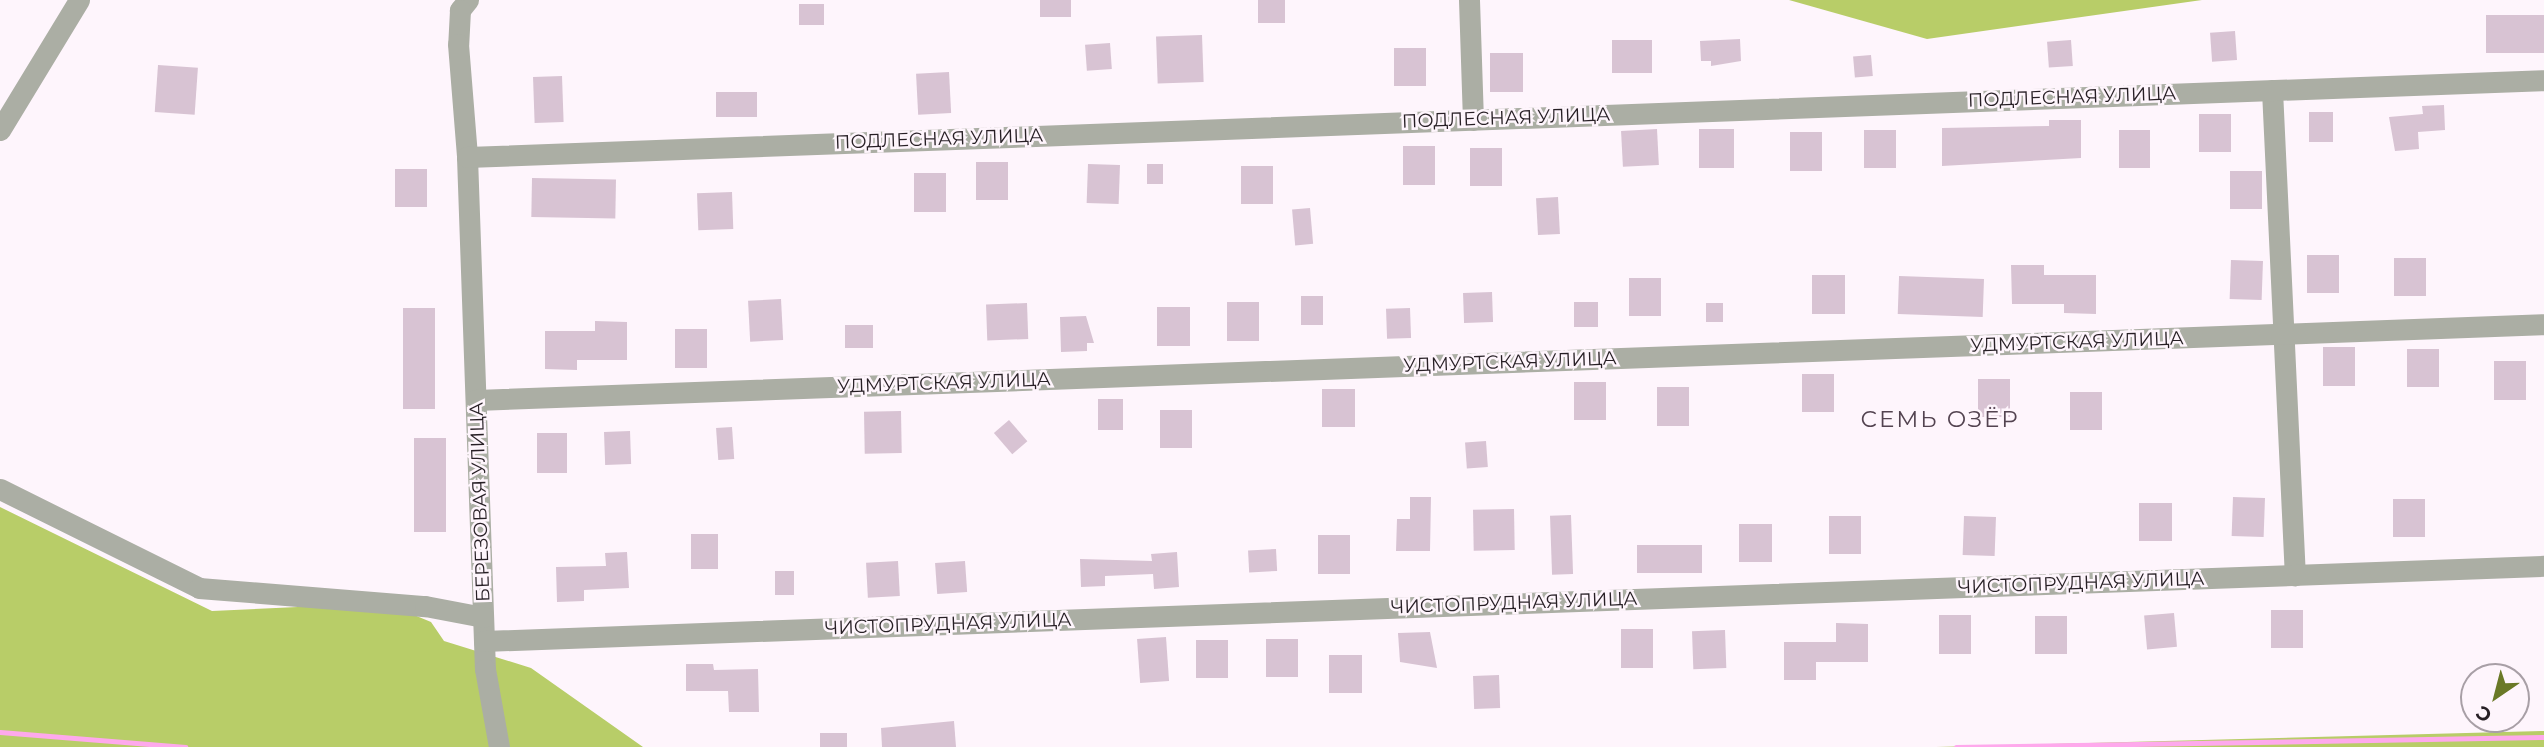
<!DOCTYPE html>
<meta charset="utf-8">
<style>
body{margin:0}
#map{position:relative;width:2544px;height:747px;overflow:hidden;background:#fef5fc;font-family:Montserrat,sans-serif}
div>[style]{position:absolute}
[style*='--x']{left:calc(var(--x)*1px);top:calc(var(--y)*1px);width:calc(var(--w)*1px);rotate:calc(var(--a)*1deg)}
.forest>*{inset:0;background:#b8cd68}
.stream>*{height:5px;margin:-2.5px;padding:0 2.5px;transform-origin:2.5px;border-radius:2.5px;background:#fea9ec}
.building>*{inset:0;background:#d8c3d3;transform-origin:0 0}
.minor>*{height:21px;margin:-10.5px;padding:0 10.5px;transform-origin:10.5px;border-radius:10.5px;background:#abaea4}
span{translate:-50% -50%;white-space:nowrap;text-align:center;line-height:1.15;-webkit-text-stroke:5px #fef5fc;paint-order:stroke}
.street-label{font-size:19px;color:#271f25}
.quarter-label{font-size:23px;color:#534350;letter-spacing:2px}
.north{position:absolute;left:2460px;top:663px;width:70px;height:70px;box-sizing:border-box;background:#fef5fc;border:2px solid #a89fa6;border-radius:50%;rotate:215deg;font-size:19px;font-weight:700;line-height:28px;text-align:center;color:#271f25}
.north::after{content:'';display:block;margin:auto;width:24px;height:32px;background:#6a7927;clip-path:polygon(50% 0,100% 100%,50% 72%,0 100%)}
</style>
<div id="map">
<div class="forest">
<i style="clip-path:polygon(1789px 0,2202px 0,1927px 39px)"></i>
<i style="clip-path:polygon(0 507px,212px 611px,385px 603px,431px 622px,444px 641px,531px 668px,643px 747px,0 747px)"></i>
<i style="clip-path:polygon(2544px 731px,2544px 747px,1936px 747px)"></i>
</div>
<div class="stream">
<i style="--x:0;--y:732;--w:186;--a:4.6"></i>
<i style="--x:1956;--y:747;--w:588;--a:-0.97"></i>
</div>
<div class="building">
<i style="left:1040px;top:0;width:31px;height:17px"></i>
<i style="left:1258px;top:0;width:27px;height:23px"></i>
<i style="left:799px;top:4px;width:25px;height:21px"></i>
<i style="left:2486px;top:15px;width:58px;height:38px"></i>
<i style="left:2235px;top:31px;width:29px;height:25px;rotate:86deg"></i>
<i style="left:1202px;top:35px;width:47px;height:46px;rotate:88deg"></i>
<i style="clip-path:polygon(1740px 39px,1741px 61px,1711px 66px,1711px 61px,1701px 61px,1700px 41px)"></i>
<i style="left:1612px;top:40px;width:40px;height:33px"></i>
<i style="left:2071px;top:40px;width:26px;height:24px;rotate:86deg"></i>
<i style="left:1110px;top:43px;width:26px;height:25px;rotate:86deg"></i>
<i style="left:1394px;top:48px;width:32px;height:38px"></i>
<i style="left:1490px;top:53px;width:33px;height:39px"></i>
<i style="left:1871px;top:55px;width:21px;height:18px;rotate:85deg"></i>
<i style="left:158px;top:65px;width:40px;height:47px;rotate:4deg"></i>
<i style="left:949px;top:72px;width:41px;height:33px;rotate:87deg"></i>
<i style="left:562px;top:76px;width:46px;height:29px;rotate:88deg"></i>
<i style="left:757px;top:92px;width:25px;height:41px;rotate:90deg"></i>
<i style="clip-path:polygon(2444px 105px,2445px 130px,2418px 132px,2419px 149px,2395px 151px,2389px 117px,2423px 114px,2422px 106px)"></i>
<i style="left:2333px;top:112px;width:30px;height:24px;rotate:90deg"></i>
<i style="left:2199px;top:114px;width:32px;height:38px"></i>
<i style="clip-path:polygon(2049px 120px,2081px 120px,2081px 158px,1942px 166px,1942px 128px,2049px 126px)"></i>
<i style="left:1657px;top:129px;width:36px;height:36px;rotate:87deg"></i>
<i style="left:1699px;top:129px;width:35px;height:39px"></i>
<i style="left:1864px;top:130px;width:32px;height:38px"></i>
<i style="left:2119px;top:130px;width:31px;height:38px"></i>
<i style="left:1790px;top:132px;width:32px;height:39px"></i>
<i style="left:1403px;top:146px;width:32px;height:39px"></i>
<i style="left:1470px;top:148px;width:32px;height:38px"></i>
<i style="left:976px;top:162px;width:32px;height:38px"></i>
<i style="left:1088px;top:164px;width:32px;height:39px;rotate:2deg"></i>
<i style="left:1147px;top:164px;width:16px;height:20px"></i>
<i style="left:1241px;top:166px;width:32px;height:38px"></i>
<i style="left:395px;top:169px;width:32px;height:38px"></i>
<i style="left:2230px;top:171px;width:32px;height:38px"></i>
<i style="left:914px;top:173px;width:32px;height:39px"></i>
<i style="left:532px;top:178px;width:84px;height:39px;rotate:1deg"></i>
<i style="left:732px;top:192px;width:37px;height:35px;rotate:88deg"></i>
<i style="left:1558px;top:197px;width:37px;height:22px;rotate:87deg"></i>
<i style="left:1310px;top:208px;width:36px;height:18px;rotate:85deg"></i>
<i style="left:2307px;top:255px;width:32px;height:38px"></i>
<i style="left:2394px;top:258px;width:32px;height:38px"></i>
<i style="left:2231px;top:260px;width:32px;height:39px;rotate:2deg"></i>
<i style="clip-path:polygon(2011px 265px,2044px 265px,2044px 275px,2096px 275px,2096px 314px,2064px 313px,2064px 304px,2012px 304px)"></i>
<i style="left:1812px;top:275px;width:33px;height:39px"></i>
<i style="left:1629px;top:278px;width:32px;height:38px"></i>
<i style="left:1984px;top:279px;width:38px;height:85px;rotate:92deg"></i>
<i style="left:1492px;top:292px;width:30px;height:29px;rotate:88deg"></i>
<i style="left:1301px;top:296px;width:22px;height:29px"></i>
<i style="left:781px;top:299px;width:41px;height:33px;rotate:87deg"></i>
<i style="left:1227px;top:302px;width:32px;height:39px"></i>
<i style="left:1598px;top:302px;width:25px;height:24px;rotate:90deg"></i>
<i style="left:1027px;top:303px;width:36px;height:41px;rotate:88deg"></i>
<i style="left:1706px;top:303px;width:17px;height:19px"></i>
<i style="left:1157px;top:307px;width:33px;height:39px"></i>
<i style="left:403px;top:308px;width:32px;height:101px"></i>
<i style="left:1410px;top:308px;width:30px;height:24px;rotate:88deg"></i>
<i style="clip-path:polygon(1086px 316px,1094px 343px,1087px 343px,1087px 351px,1061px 352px,1060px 317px)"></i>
<i style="clip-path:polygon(595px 321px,627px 322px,627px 360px,577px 360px,577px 370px,545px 369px,545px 331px,595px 331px)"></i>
<i style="left:845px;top:325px;width:28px;height:23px"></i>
<i style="left:675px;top:329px;width:32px;height:39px"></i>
<i style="left:2323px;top:347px;width:32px;height:39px"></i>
<i style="left:2407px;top:349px;width:32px;height:38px"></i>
<i style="left:2494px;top:361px;width:32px;height:39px"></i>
<i style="left:1802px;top:374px;width:32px;height:38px"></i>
<i style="left:1978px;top:379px;width:32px;height:38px"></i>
<i style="left:1574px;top:382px;width:32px;height:38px"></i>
<i style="left:1657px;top:387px;width:32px;height:39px"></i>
<i style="left:1322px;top:389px;width:33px;height:38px"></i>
<i style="left:2070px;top:392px;width:32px;height:38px"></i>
<i style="left:1098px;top:399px;width:25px;height:31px"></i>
<i style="left:1160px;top:410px;width:32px;height:38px"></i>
<i style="left:901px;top:411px;width:42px;height:37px;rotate:89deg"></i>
<i style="left:1009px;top:420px;width:28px;height:20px;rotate:49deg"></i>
<i style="left:732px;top:427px;width:32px;height:16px;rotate:86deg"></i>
<i style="left:630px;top:431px;width:33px;height:26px;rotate:88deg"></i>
<i style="left:537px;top:433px;width:30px;height:40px"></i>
<i style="left:414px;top:438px;width:32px;height:94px"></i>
<i style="left:1486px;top:441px;width:26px;height:21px;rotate:86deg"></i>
<i style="clip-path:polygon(1410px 497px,1431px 497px,1430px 551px,1396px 551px,1397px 519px,1410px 519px)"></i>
<i style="left:2233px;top:497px;width:32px;height:39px;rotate:2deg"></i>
<i style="left:2393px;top:499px;width:32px;height:38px"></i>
<i style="left:2139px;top:503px;width:33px;height:38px"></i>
<i style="left:1514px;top:509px;width:41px;height:41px;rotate:89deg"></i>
<i style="left:1571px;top:515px;width:59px;height:21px;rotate:88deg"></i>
<i style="left:1829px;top:516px;width:32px;height:38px"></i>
<i style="left:1964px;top:516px;width:32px;height:39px;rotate:2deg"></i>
<i style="left:1739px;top:524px;width:33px;height:38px"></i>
<i style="left:691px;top:534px;width:27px;height:35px"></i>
<i style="left:1318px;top:535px;width:32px;height:39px"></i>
<i style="left:1702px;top:545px;width:28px;height:65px;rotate:90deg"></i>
<i style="left:1276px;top:549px;width:22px;height:28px;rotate:87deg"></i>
<i style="clip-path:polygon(627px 552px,629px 588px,584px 590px,584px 601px,557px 602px,556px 567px,606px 566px,605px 553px)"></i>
<i style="clip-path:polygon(1177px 552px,1179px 587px,1154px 589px,1153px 574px,1105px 576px,1105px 586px,1081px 587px,1080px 559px,1152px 561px,1151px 554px)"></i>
<i style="left:898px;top:561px;width:35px;height:32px;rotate:87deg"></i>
<i style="left:965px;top:561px;width:31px;height:30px;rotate:86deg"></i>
<i style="left:775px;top:571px;width:19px;height:24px"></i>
<i style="left:2271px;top:610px;width:32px;height:38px"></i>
<i style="left:2174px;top:613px;width:34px;height:30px;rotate:85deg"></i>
<i style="left:1939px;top:615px;width:32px;height:39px"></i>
<i style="left:2035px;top:616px;width:32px;height:38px"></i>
<i style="clip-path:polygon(1836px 623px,1868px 624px,1868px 662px,1816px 662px,1816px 680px,1784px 680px,1784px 642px,1836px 642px)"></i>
<i style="left:1621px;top:629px;width:32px;height:39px"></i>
<i style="left:1725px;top:630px;width:38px;height:33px;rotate:88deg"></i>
<i style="clip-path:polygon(1430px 632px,1437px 668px,1400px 662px,1398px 633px)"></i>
<i style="left:1166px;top:637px;width:44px;height:29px;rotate:86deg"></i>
<i style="left:1266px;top:639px;width:32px;height:38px"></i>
<i style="left:1196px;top:640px;width:32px;height:38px"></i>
<i style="left:1329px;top:655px;width:33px;height:38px"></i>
<i style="clip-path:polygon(686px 664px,713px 664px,714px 670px,758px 669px,759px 712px,729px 712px,728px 691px,686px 691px)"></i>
<i style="left:1499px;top:675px;width:33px;height:26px;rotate:88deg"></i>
<i style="clip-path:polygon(954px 721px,956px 747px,882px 747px,881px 728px)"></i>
<i style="left:820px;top:733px;width:27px;height:14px"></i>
</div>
<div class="minor">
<i style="--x:468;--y:0;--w:13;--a:129"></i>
<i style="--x:460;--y:10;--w:34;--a:93"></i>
<i style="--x:458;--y:44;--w:113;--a:85.4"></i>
<i style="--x:467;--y:157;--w:512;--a:87.99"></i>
<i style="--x:485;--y:669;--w:79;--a:79.8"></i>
<i style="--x:1469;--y:0;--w:120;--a:88.1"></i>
<i style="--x:2272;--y:90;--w:486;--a:87.3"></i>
<i style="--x:0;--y:130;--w:152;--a:-58.7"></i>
<i style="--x:467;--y:157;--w:2078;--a:-2.12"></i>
<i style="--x:476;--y:400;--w:2069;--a:-2.1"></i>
<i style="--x:0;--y:489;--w:222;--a:26.4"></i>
<i style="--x:199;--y:588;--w:227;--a:4.6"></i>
<i style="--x:425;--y:606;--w:59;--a:10.7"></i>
<i style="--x:484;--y:641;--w:2061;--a:-2.09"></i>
</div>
<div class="street-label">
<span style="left:2072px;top:97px;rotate:-2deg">ПОДЛЕСНАЯ УЛИЦА</span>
<span style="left:1506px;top:118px;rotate:-2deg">ПОДЛЕСНАЯ УЛИЦА</span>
<span style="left:939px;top:139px;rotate:-2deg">ПОДЛЕСНАЯ УЛИЦА</span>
<span style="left:2077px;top:342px;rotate:-2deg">УДМУРТСКАЯ УЛИЦА</span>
<span style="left:1510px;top:362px;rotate:-2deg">УДМУРТСКАЯ УЛИЦА</span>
<span style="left:944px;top:383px;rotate:-2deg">УДМУРТСКАЯ УЛИЦА</span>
<span style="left:480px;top:502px;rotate:-92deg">БЕРЕЗОВАЯ УЛИЦА</span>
<span style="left:2081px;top:583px;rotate:-2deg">ЧИСТОПРУДНАЯ УЛИЦА</span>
<span style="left:1514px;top:603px;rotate:-2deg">ЧИСТОПРУДНАЯ УЛИЦА</span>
<span style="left:948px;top:624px;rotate:-2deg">ЧИСТОПРУДНАЯ УЛИЦА</span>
</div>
<div class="quarter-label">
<span style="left:1940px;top:419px">СЕМЬ ОЗЁР</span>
</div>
<div class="north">С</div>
</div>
